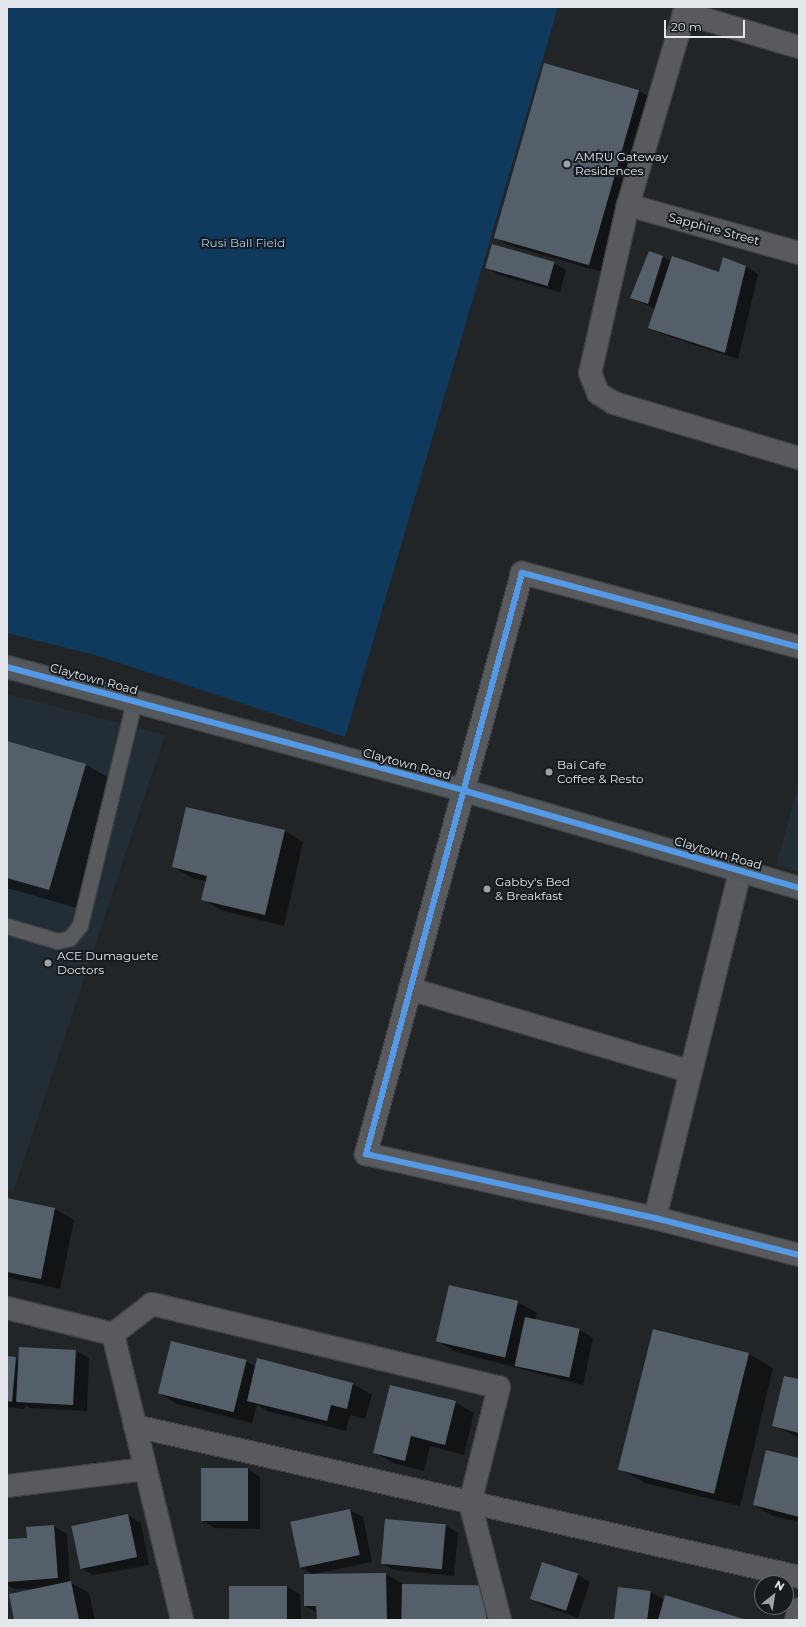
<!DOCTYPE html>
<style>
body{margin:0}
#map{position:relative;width:806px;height:1627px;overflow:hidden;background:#222527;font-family:Montserrat,sans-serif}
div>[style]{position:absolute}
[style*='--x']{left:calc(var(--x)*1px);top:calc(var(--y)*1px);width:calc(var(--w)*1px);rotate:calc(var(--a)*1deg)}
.built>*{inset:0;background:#232d36}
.green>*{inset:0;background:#103a5d}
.shadow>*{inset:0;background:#0007}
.building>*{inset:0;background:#555f6a;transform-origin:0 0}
.roads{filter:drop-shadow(1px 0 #3f4144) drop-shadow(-1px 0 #3f4144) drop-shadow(0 1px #3f4144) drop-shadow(0 -1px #3f4144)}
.lane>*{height:15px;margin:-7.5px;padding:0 7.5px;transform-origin:7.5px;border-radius:7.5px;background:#585a5d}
.street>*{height:22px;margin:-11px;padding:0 11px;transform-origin:11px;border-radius:11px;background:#585a5d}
.secondary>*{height:22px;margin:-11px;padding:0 11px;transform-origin:11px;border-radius:11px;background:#53585d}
.cycleway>*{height:6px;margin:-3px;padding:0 3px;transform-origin:3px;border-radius:3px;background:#5399e6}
.dots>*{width:11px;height:11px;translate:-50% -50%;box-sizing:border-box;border:2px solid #161b20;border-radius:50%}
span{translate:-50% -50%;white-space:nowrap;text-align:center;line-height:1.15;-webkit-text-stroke:4px #161b20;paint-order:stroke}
.poi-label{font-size:12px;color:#e3e6ea}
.left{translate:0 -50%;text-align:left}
.street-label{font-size:12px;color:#e3e6ea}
.park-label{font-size:12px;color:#a2cbf4}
.frame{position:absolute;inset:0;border:8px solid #e3e6ea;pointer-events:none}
.north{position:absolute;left:754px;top:1575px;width:40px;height:40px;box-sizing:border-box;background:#161b20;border:1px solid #686c71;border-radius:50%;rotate:30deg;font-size:11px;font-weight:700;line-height:16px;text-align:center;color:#e3e6ea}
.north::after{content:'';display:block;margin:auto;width:14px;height:18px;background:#9fa2a6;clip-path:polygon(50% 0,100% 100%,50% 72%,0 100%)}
.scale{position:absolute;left:664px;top:20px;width:81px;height:18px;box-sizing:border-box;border:2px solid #e3e6ea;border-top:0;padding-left:5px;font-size:12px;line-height:14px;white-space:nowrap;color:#e3e6ea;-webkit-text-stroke:3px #161b20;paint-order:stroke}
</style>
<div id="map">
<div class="built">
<i style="clip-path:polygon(7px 694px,165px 735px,13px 1192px,7px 1191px)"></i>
<i style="clip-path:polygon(799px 783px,799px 872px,776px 865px)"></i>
</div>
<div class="green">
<i style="clip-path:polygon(7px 7px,558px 7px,345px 737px,95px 655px,7px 633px)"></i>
</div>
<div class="shadow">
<i style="clip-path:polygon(638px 90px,651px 98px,602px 272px,508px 245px,496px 238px)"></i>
<i style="clip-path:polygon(492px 245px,554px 263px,566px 270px,560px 292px,499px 275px,486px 267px)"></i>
<i style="clip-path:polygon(663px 257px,671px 261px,720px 273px,746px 267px,758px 274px,738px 359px,662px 334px,649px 327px,655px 309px,632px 298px)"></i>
<i style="clip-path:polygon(7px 742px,85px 764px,123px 786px,88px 911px,7px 888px)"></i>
<i style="clip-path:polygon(285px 831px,303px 842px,284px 926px,221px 910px,202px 899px,206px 881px,192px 878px,173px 867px)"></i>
<i style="clip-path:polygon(7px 1199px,55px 1209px,74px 1220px,60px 1289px,7px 1277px)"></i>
<i style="clip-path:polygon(449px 1286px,518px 1302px,537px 1313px,535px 1320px,580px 1330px,593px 1338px,583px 1385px,456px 1352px,437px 1341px)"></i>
<i style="clip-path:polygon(653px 1331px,749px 1354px,773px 1368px,740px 1506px,645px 1483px,621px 1469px)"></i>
<i style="clip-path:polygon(20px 1348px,76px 1351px,89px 1358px,87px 1411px,30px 1408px,25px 1405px,24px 1409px,7px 1407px,7px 1357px,19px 1360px)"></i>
<i style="clip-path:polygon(258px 1359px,353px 1384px,372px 1395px,365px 1419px,350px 1415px,346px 1431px,267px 1411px,257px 1405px,252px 1423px,177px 1404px,159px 1393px,246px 1361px,256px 1367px)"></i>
<i style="clip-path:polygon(799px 1380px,799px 1438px,773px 1425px)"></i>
<i style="clip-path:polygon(455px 1402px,474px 1413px,464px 1455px,430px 1446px,424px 1471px,393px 1463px,375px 1452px)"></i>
<i style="clip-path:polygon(799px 1459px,799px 1522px,773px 1516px,754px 1505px)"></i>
<i style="clip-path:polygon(248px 1469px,260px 1477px,260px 1529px,215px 1528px,202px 1521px)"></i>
<i style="clip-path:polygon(350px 1510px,363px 1517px,372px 1562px,313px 1574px,300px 1567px)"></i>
<i style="clip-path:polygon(128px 1515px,141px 1523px,149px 1565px,93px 1575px,80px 1568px,72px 1526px)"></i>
<i style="clip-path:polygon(445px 1525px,458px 1533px,454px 1576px,394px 1570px,382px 1563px)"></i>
<i style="clip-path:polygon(54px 1526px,67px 1534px,70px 1582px,89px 1593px,95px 1620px,15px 1620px,39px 1589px,15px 1589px,7px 1585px,7px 1540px,28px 1539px)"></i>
<i style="clip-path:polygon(386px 1574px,405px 1585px,487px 1586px,506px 1596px,506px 1620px,318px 1620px,318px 1613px,305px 1606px)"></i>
<i style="clip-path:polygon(578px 1575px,590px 1582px,578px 1618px,544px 1606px,531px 1599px)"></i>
<i style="clip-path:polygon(230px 1587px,287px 1587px,300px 1594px,301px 1620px,230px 1620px)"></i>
<i style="clip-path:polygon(651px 1592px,665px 1600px,745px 1620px,616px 1620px)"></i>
</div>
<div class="building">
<i style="left:544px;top:63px;width:99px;height:182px;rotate:16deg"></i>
<i style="left:492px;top:244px;width:65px;height:25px;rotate:16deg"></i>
<i style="clip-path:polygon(649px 251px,663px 256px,648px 304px,630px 298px)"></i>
<i style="clip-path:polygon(672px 256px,719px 272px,723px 257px,746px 266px,725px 353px,648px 328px)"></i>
<i style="clip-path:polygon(7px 741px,86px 764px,49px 890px,7px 878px)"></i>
<i style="clip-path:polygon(186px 807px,285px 830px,265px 915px,201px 900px,207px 876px,172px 867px)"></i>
<i style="clip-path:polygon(7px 1198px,55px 1208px,41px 1279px,7px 1272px)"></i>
<i style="left:449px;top:1285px;width:71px;height:58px;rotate:13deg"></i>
<i style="left:525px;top:1317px;width:56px;height:50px;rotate:12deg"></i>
<i style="left:653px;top:1329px;width:99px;height:145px;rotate:14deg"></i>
<i style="left:171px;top:1341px;width:78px;height:54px;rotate:14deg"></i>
<i style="left:19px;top:1347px;width:57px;height:55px;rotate:3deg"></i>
<i style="clip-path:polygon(7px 1356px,16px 1357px,12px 1402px,7px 1401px)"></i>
<i style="clip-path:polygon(257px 1358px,353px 1383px,347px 1409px,331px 1405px,327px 1421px,247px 1401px)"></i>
<i style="clip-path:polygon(784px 1376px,799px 1379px,799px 1433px,772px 1426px)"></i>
<i style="clip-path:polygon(390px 1385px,456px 1401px,445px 1445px,411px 1436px,405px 1461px,373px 1453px)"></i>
<i style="clip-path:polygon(766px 1450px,799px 1458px,799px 1517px,753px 1505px)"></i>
<i style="left:201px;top:1468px;width:47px;height:53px"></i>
<i style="left:350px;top:1509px;width:47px;height:61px;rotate:78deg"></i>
<i style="left:128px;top:1514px;width:44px;height:58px;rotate:78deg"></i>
<i style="left:385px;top:1519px;width:61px;height:45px;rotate:5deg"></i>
<i style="clip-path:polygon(54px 1525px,58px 1578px,7px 1582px,7px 1539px,27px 1538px,26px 1527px)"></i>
<i style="left:542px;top:1562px;width:38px;height:39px;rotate:18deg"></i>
<i style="clip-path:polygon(386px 1573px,387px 1620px,317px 1620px,316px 1606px,304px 1606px,304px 1574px)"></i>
<i style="clip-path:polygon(71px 1581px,79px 1620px,14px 1620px,9px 1594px)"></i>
<i style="left:402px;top:1584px;width:85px;height:36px;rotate:1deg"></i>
<i style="left:229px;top:1586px;width:58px;height:34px"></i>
<i style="left:618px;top:1587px;width:33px;height:33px;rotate:7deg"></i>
<i style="clip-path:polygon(665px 1595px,747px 1620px,658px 1620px)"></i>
</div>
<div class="roads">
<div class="lane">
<i style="--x:7;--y:926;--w:53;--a:16.4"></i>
<i style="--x:58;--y:941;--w:12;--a:-14"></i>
<i style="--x:70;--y:938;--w:16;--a:-52"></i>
<i style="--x:80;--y:925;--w:229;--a:-76.4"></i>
</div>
<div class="street">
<i style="--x:686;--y:7;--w:206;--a:106.3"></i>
<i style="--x:628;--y:205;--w:172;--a:102.7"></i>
<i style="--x:590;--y:373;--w:22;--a:68"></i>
<i style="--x:598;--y:393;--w:19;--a:32"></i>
<i style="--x:614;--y:403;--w:193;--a:16.6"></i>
<i style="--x:684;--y:13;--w:120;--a:16.5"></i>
<i style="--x:628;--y:205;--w:178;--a:15.7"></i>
<i style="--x:799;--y:647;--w:287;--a:-165"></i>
<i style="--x:522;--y:573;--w:602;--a:105.03"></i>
<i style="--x:366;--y:1154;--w:296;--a:12.5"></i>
<i style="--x:655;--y:1218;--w:149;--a:14.4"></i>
<i style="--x:410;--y:989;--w:291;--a:16.4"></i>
<i style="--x:655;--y:1218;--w:357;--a:-76.2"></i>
<i style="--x:7;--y:1308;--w:109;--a:13.8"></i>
<i style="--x:113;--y:1334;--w:49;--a:-37.6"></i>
<i style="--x:152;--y:1304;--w:357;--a:13.5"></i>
<i style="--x:499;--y:1387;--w:120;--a:104"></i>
<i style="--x:470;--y:1503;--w:121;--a:75.6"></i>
<i style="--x:113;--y:1334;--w:294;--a:76.4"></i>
<i style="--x:135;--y:1426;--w:681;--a:12.81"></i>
<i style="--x:7;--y:1486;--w:139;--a:-7"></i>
<i style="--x:796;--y:1620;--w:11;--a:-75"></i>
</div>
<div class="secondary">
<i style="--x:7;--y:667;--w:471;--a:15.1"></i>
<i style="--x:462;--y:790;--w:351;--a:16.2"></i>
</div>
</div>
<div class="cycleway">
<i style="--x:799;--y:647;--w:287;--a:-165"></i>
<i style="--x:522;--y:573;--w:602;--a:105.03"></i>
<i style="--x:366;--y:1154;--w:296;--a:12.5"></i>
<i style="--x:655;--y:1218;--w:149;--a:14.4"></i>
<i style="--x:7;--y:667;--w:471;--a:15.1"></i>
<i style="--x:462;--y:790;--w:351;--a:16.2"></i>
</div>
<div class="dots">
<i style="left:567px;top:164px;background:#9fa2a6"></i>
<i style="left:549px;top:772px;background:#9fa2a6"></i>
<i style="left:487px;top:889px;background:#9fa2a6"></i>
<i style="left:48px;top:963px;background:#9fa2a6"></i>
</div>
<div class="poi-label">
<span class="left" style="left:575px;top:164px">AMRU Gateway<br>Residences</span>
<span class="left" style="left:557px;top:772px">Bai Cafe<br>Coffee &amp; Resto</span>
<span class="left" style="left:495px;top:889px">Gabby's Bed<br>&amp; Breakfast</span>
<span class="left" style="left:57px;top:963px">ACE Dumaguete<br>Doctors</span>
</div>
<div class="street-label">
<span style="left:714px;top:229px;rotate:15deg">Sapphire Street</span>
<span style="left:94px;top:679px;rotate:15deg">Claytown Road</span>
<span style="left:407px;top:764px;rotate:15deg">Claytown Road</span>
<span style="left:718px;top:853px;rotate:16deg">Claytown Road</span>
</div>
<div class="park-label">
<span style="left:243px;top:243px">Rusi Ball Field</span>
</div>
<div class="frame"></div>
<div class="north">N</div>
<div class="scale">20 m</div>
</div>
